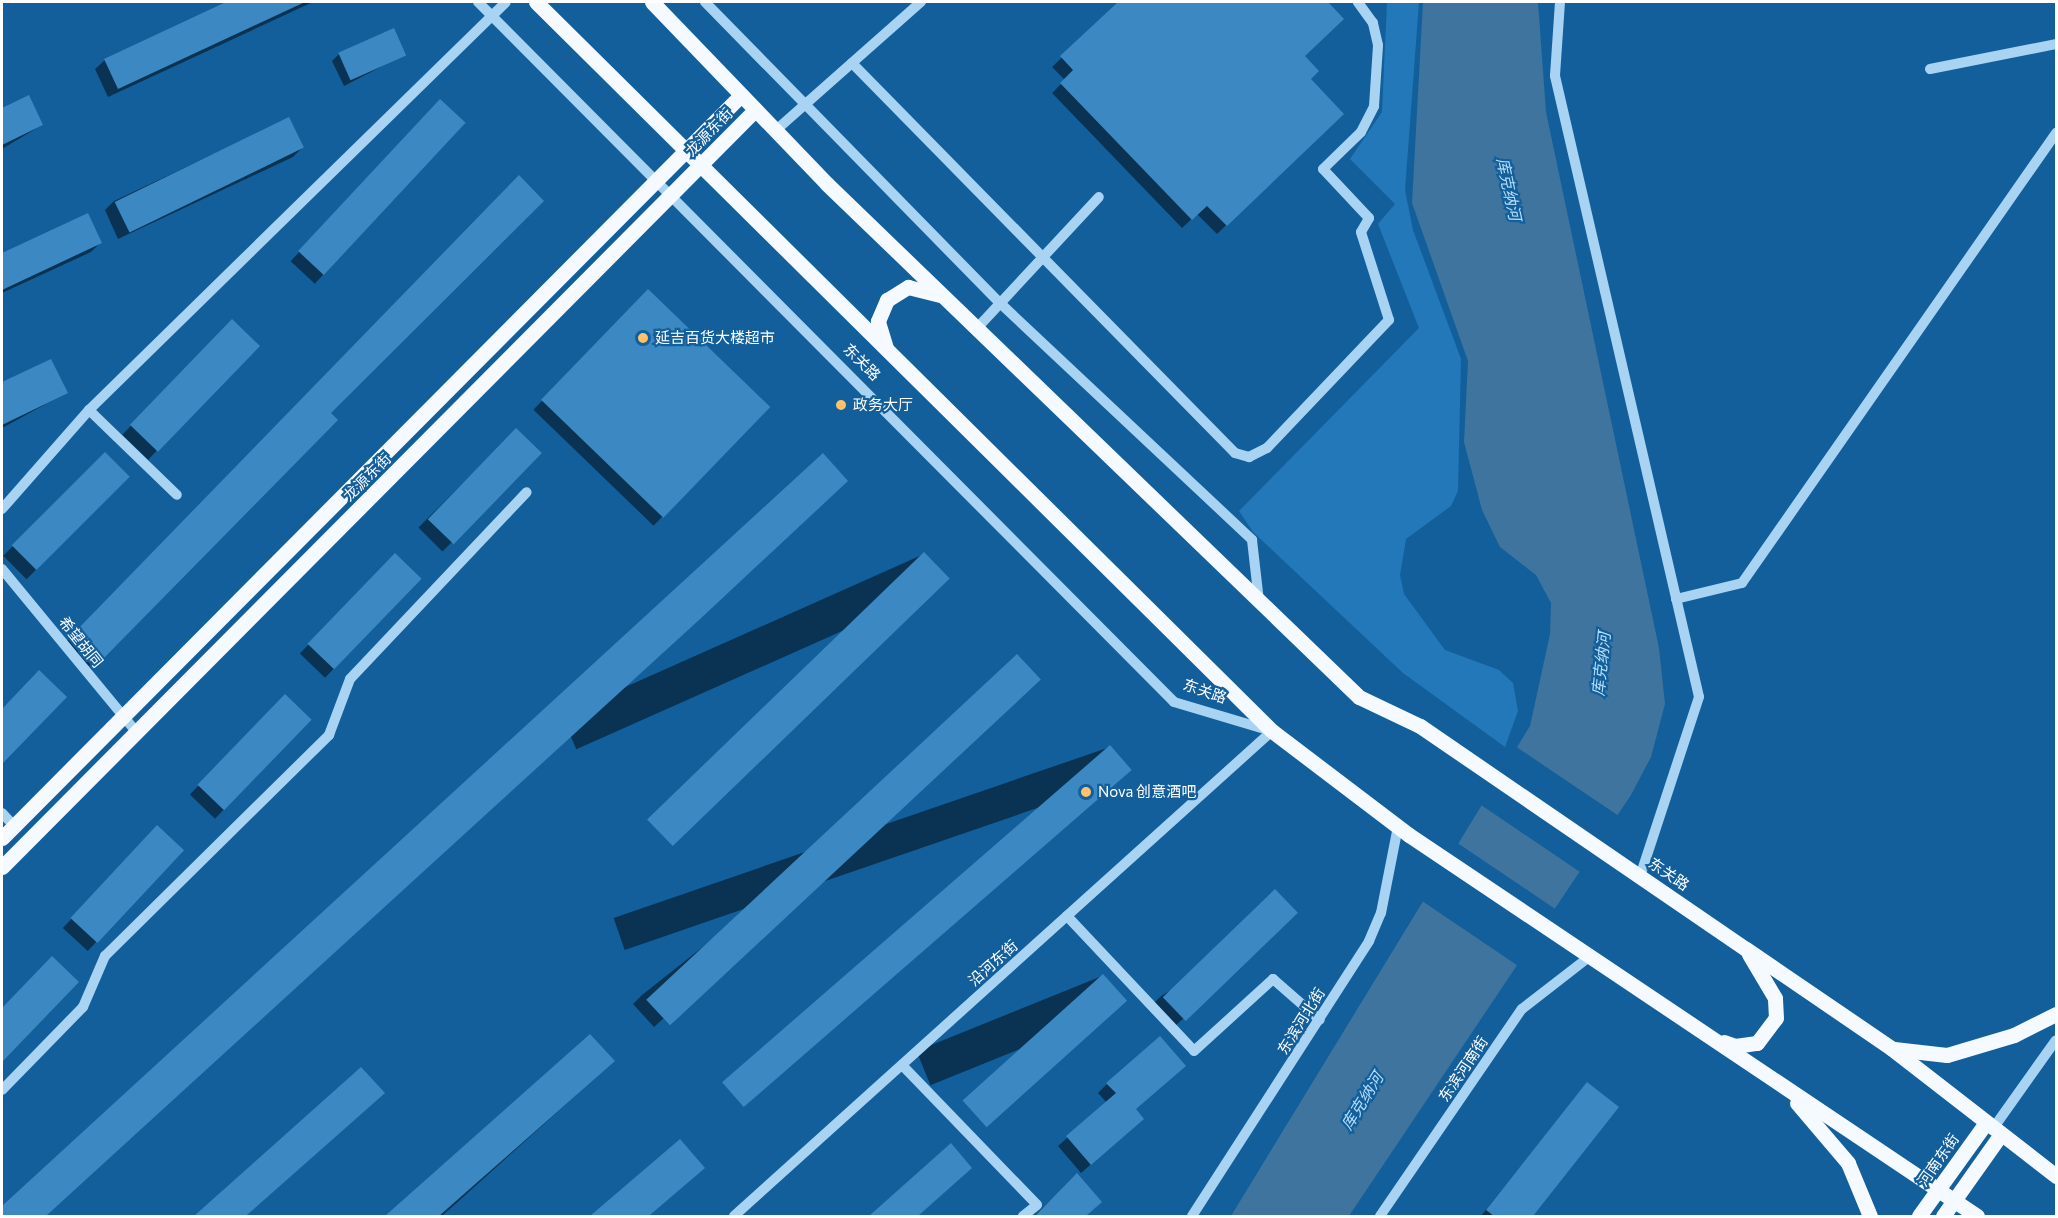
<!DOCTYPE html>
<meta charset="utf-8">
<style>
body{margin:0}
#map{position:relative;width:2058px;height:1218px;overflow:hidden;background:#135f9b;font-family:Commissioner,"Noto Sans SC",sans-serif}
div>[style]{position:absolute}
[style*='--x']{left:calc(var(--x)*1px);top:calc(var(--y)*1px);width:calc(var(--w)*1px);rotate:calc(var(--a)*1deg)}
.green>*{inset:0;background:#2278b8}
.water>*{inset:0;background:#3e749e}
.pier>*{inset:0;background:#135f9b;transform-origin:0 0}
.shadow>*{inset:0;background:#0007;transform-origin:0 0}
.building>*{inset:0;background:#3c88c2;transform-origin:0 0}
.minor>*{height:10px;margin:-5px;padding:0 5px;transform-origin:5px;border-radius:5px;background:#a8d3f3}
.major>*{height:15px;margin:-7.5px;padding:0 7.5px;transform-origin:7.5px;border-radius:7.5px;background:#f4faff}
.dots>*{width:16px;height:16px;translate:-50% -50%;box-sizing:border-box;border:3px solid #135f9b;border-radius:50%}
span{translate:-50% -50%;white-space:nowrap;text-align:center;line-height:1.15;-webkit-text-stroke:4.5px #135f9b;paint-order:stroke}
.street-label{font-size:15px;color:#fff}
.poi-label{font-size:15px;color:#fff}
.left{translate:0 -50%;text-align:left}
.water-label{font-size:16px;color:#b4ddfa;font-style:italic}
.frame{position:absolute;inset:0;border:3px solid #fff;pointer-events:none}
</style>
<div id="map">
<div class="green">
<i style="clip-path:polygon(1387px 2px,1419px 2px,1405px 190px,1413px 230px,1461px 359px,1458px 491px,1451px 506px,1406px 539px,1400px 575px,1404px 594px,1445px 650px,1499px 670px,1513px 683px,1518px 711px,1505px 747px,1403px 673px,1253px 532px,1239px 511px,1419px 328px,1378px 224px,1395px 204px,1350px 159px,1382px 112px)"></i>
</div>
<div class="water">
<i style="clip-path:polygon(1423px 2px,1538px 2px,1546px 112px,1659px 648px,1665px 704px,1651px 757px,1631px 795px,1349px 1216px,1231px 1216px,1530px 726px,1550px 634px,1551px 603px,1536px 575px,1500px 547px,1482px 510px,1464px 442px,1468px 361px,1412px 203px)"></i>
</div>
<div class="pier">
<i style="left:1515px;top:746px;width:127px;height:68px;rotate:34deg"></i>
<i style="left:1456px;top:842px;width:121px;height:68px;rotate:34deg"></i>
</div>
<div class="shadow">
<i style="clip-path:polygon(230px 2px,313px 2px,108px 97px,95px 69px,105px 60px)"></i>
<i style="clip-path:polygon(1120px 2px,1326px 2px,1342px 18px,1303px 56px,1309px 79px,1342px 113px,1217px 234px,1197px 214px,1182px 228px,1052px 93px,1065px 80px,1052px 67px)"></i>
<i style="clip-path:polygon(339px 54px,404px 55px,344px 86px,332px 61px)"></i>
<i style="clip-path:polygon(29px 97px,42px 125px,2px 149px,2px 110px)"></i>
<i style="left:440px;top:101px;width:33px;height:219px;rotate:43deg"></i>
<i style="clip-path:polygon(288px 119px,302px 148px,293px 157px,118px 239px,105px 210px,114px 201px)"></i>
<i style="clip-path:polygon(519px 177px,329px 413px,336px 420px,92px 669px,65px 643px)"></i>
<i style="clip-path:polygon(87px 215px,100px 243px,91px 252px,2px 293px,2px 255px)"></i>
<i style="left:648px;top:291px;width:167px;height:165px;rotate:44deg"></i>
<i style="left:232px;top:321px;width:36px;height:158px;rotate:44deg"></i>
<i style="clip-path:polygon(51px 361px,66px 393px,2px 428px,2px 384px)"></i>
<i style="left:516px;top:430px;width:34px;height:138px;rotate:45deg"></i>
<i style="left:105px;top:454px;width:33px;height:144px;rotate:45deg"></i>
<i style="clip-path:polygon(823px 455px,837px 490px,45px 1216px,2px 1216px,2px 1208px)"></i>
<i style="left:924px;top:554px;width:37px;height:397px;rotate:66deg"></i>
<i style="left:395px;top:555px;width:35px;height:137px;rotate:44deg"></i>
<i style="clip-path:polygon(33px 679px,65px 697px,2px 762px,2px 711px)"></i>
<i style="clip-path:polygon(1029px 689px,654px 1027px,633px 1004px,642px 995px)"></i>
<i style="left:285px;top:696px;width:35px;height:137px;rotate:44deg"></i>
<i style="left:1110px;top:747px;width:34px;height:525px;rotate:71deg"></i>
<i style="left:157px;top:827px;width:34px;height:138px;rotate:43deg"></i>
<i style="clip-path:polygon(1287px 922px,1173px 1028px,1152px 1005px,1161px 996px)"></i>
<i style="clip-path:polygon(44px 966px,77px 982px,2px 1059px,2px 1010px)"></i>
<i style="left:1102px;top:976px;width:37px;height:200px;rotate:68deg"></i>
<i style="clip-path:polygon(590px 1036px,604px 1070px,442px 1216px,391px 1216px)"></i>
<i style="clip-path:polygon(361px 1069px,374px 1102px,246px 1216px,196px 1216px)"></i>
<i style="clip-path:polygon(1107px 1084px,1134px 1109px,1133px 1128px,1081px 1173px,1058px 1146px,1107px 1103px,1098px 1093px)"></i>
<i style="clip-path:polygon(1579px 1093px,1617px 1107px,1531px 1216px,1481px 1216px)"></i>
<i style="clip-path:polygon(680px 1141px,694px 1177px,649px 1216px,595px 1216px)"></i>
<i style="clip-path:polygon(951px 1146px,961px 1177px,917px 1216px,871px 1216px)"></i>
<i style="clip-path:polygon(1077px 1175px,1091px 1211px,1085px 1216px,1034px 1216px)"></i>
</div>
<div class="building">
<i style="clip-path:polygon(226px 2px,305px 2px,118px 89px,104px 59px)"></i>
<i style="clip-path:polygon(1118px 2px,1328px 2px,1344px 19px,1305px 56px,1319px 71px,1311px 79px,1344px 114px,1227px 226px,1207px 206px,1192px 220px,1060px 83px,1073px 70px,1060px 56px)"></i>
<i style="left:394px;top:28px;width:30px;height:61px;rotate:66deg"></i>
<i style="clip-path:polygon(29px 95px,43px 125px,2px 145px,2px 108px)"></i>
<i style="left:440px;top:99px;width:35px;height:208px;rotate:43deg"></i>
<i style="left:289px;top:117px;width:34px;height:194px;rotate:64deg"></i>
<i style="clip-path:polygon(519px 175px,544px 201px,331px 413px,338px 420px,101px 661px,73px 634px)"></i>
<i style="clip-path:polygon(88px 213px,102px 243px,2px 290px,2px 253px)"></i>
<i style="left:648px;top:289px;width:170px;height:154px;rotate:44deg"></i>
<i style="left:232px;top:319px;width:39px;height:147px;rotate:44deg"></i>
<i style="clip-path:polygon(51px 359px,68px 393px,2px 425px,2px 382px)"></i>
<i style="left:516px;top:428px;width:36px;height:127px;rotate:44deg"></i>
<i style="left:105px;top:452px;width:35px;height:132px;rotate:45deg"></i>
<i style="clip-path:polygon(823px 453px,848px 481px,699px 620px,46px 1216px,2px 1216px,2px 1206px)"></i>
<i style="left:924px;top:552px;width:37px;height:385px;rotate:46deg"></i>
<i style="left:395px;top:553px;width:37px;height:126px;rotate:44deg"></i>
<i style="left:1017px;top:654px;width:35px;height:507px;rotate:47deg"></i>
<i style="clip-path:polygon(39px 670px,67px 697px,2px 764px,2px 709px)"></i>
<i style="left:285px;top:694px;width:37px;height:126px;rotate:44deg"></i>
<i style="left:1110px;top:745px;width:33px;height:514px;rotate:49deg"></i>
<i style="left:157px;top:825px;width:37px;height:127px;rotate:43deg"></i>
<i style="left:1275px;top:889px;width:33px;height:156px;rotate:46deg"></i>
<i style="clip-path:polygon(52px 956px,79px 982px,2px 1062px,2px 1008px)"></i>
<i style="left:1103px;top:974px;width:36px;height:189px;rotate:48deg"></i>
<i style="clip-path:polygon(590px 1034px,615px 1061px,439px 1216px,385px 1216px)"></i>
<i style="clip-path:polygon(1160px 1036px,1186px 1066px,1136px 1109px,1144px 1119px,1091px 1165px,1066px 1136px,1116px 1093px,1106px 1083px)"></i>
<i style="clip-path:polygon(361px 1067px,385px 1093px,246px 1216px,194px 1216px)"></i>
<i style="clip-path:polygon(1587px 1082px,1619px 1107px,1533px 1216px,1494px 1216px,1486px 1210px)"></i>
<i style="clip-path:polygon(680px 1139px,705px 1168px,649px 1216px,590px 1216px)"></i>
<i style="clip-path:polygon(951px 1143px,972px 1168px,918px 1216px,869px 1216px)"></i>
<i style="clip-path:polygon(1077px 1173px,1102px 1202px,1086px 1216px,1035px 1216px)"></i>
</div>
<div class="minor">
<i style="--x:478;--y:2;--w:987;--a:45.16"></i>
<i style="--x:1174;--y:702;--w:98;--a:16.6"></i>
<i style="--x:705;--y:2;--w:421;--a:45.6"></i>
<i style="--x:1000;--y:303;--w:346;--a:43.2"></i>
<i style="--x:1252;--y:540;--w:61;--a:83.5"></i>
<i style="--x:1560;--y:2;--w:74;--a:93.9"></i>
<i style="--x:1555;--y:76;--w:637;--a:76.94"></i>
<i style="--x:1699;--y:697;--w:188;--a:108.2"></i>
<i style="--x:852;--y:63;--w:547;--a:45.52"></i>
<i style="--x:1235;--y:453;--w:15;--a:16"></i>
<i style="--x:1249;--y:457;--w:20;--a:-27"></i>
<i style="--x:1267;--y:448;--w:177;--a:-46.4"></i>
<i style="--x:1389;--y:320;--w:92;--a:-107.7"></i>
<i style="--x:1361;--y:232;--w:16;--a:-60"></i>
<i style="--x:1369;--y:218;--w:67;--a:-133.2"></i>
<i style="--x:1323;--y:169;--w:53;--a:-44.2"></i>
<i style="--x:1361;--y:132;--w:29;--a:-63"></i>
<i style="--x:1374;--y:106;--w:61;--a:-86.2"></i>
<i style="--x:1378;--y:45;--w:23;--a:-103"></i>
<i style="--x:1373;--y:23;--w:26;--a:-126"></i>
<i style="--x:1930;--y:69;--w:128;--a:-11.2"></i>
<i style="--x:775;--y:131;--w:195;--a:-41.5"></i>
<i style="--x:979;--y:326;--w:176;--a:-47.1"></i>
<i style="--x:89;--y:410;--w:122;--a:44"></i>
<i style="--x:2;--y:509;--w:132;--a:-48.7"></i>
<i style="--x:89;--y:410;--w:583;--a:-44.37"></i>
<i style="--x:2;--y:569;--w:214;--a:50.5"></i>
<i style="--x:1676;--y:599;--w:68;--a:-13.6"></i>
<i style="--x:1742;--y:583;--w:549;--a:-55.09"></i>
<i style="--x:2;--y:813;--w:18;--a:47"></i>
<i style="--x:1067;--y:916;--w:185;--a:46.7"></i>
<i style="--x:1194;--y:1051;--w:107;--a:-42.3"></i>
<i style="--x:1273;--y:979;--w:62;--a:41.1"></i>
<i style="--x:902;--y:1065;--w:194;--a:46"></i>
<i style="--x:1037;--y:1205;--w:18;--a:142"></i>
<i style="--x:2;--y:1090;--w:116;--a:-45.7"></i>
<i style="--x:83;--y:1007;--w:56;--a:-66.7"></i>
<i style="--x:105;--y:956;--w:315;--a:-44.6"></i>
<i style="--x:329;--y:735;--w:60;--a:-69.4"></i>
<i style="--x:350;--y:679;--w:257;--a:-46.6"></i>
<i style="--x:1992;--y:1130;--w:110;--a:-54.6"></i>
<i style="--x:734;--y:1216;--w:724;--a:-42.03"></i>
<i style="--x:1192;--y:1216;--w:327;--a:-57.2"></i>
<i style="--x:1369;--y:941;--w:30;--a:-67"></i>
<i style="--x:1381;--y:913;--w:89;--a:-78.9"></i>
<i style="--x:1380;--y:1216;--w:251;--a:-55.6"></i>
<i style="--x:1522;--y:1009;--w:85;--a:-37.8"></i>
</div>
<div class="major">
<i style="--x:536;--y:2;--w:1036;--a:44.73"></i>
<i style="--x:1272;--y:731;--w:172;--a:37.2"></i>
<i style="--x:1409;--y:835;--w:684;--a:33.85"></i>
<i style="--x:652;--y:2;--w:252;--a:46.1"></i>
<i style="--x:827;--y:184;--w:739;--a:43.96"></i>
<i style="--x:1359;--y:697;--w:68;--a:25.4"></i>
<i style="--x:1420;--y:726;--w:395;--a:34.4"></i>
<i style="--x:1746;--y:949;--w:176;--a:34.3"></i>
<i style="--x:1891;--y:1048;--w:209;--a:37.8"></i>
<i style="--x:886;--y:348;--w:28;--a:-107"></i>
<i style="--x:878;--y:321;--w:23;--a:-67"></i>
<i style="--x:887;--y:300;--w:25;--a:-32"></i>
<i style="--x:908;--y:287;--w:34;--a:14"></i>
<i style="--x:2;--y:838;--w:1048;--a:-45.15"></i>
<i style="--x:2;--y:867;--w:1068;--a:-45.15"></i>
<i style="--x:1724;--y:1042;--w:12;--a:20"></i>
<i style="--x:1735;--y:1046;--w:22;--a:-8"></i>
<i style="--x:1757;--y:1043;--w:31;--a:-53"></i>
<i style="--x:1776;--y:1018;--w:20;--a:-93"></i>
<i style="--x:1775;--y:998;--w:51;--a:-120.6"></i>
<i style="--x:1894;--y:1049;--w:53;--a:6.5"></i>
<i style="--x:1947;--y:1055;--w:70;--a:-16.6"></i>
<i style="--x:2014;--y:1035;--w:47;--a:-26.6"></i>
<i style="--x:1797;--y:1103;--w:79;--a:49.6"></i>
<i style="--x:1848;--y:1163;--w:57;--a:67.5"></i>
<i style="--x:1919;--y:1216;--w:113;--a:-54.3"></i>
<i style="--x:1943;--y:1216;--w:97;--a:-54.7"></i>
</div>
<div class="dots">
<i style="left:643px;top:338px;background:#ffc26a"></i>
<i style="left:841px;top:405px;background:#ffc26a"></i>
<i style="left:1086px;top:792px;background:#ffc26a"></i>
</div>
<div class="street-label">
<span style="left:709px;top:132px;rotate:-46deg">龙源东街</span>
<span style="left:862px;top:362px;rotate:45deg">东关路</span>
<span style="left:367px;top:477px;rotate:-45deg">龙源东街</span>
<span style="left:81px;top:642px;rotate:51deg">希望胡同</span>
<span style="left:1205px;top:691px;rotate:19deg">东关路</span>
<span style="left:1669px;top:874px;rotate:34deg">东关路</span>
<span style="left:993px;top:963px;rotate:-42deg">沿河东街</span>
<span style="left:1301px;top:1021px;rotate:-58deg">东滨河北街</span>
<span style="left:1463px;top:1069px;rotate:-56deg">东滨河南街</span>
<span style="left:1938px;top:1160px;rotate:-55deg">河南东街</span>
</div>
<div class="poi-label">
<span class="left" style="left:655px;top:338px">延吉百货大楼超市</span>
<span class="left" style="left:853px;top:405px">政务大厅</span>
<span class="left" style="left:1098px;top:792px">Nova 创意酒吧</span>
</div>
<div class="water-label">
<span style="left:1509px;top:189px;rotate:78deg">库克纳河</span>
<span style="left:1601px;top:664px;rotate:-84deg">库克纳河</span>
<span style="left:1362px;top:1101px;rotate:-58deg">库克纳河</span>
</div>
<div class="frame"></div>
</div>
